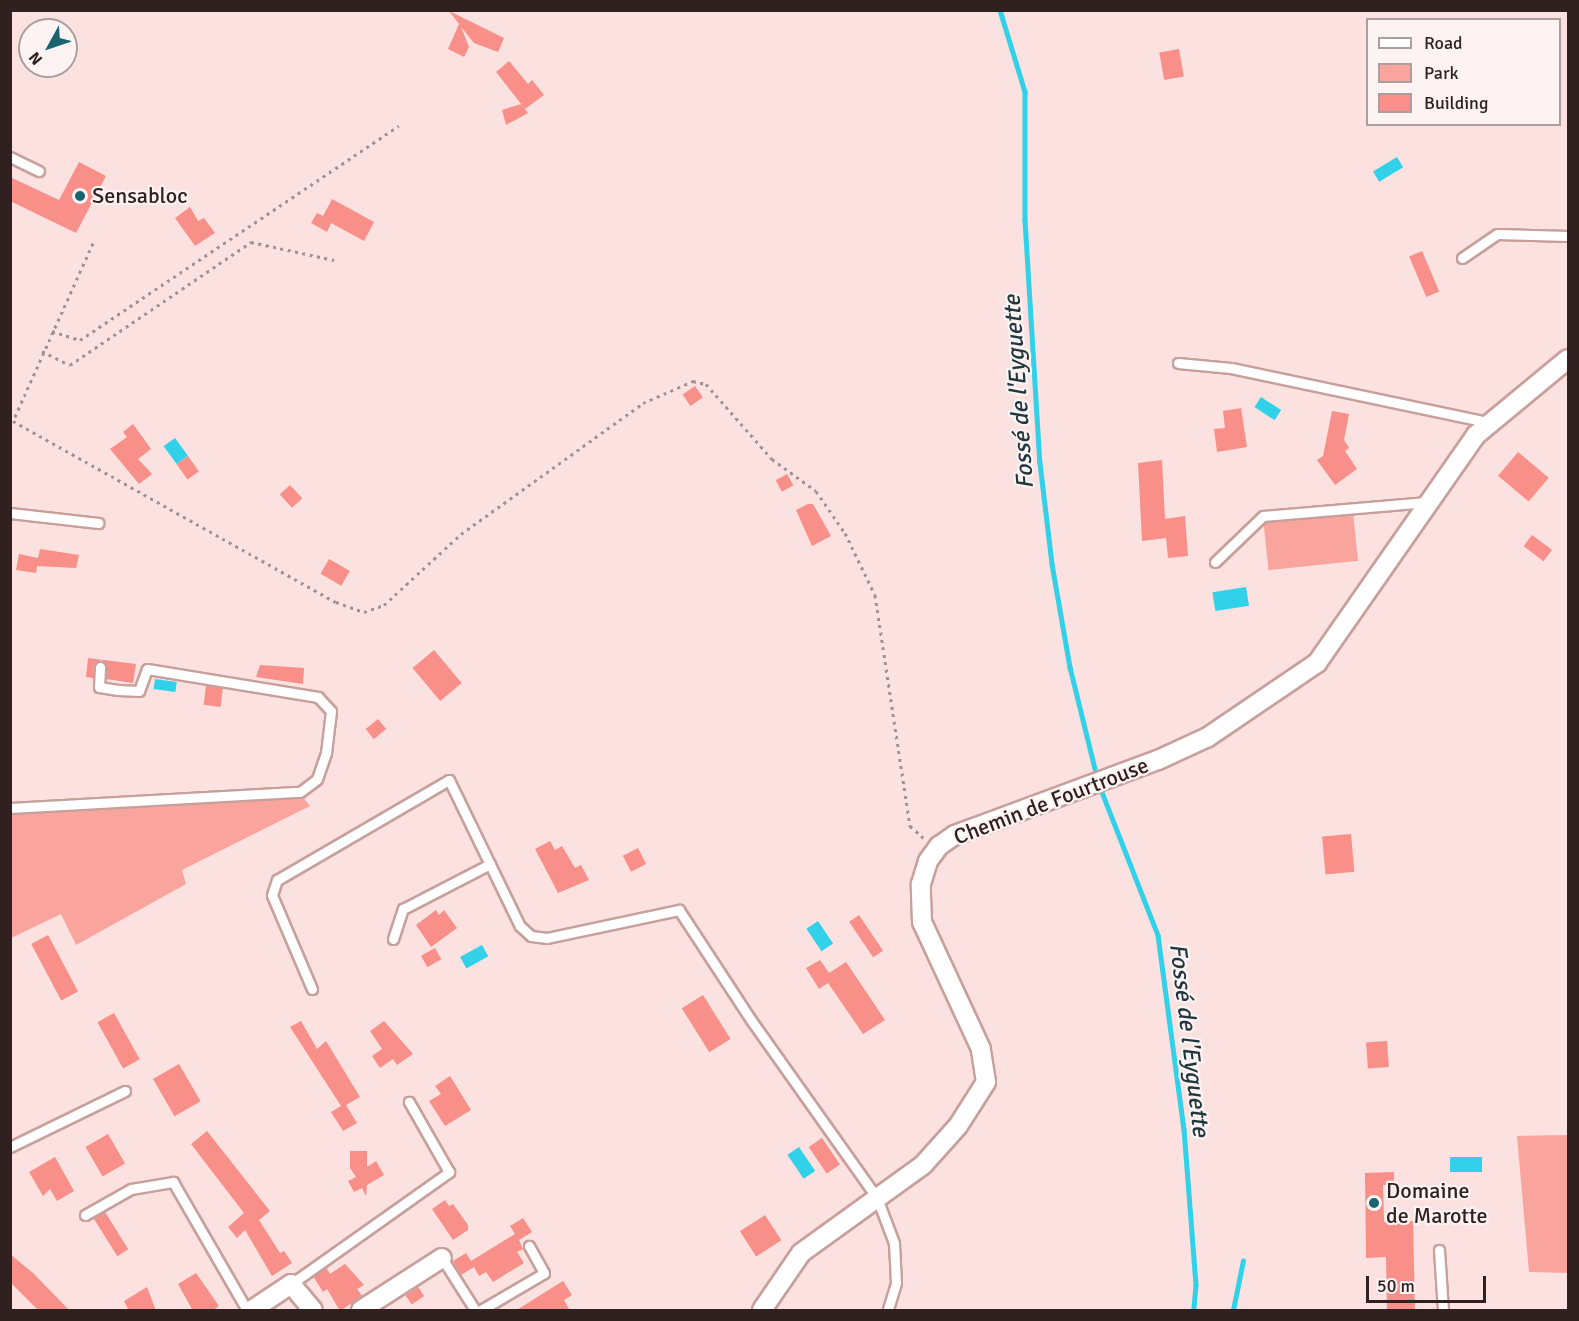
<!DOCTYPE html>
<meta charset="utf-8">
<style>
body{margin:0}
#map{position:relative;width:1579px;height:1321px;overflow:hidden;background:#fbe1df;font-family:Signika,sans-serif}
div>[style]{position:absolute}
[style*='--x']{left:calc(var(--x)*1px);top:calc(var(--y)*1px);width:calc(var(--w)*1px);rotate:calc(var(--a)*1deg)}
.green>*{inset:0;background:#f9a49d;transform-origin:0 0}
.water>*{inset:0;background:#30d1e9;transform-origin:0 0}
.stream>*{height:4.5px;margin:-2.25px;padding:0 2.25px;transform-origin:2.25px;border-radius:2.25px;background:#30d1e9}
.building>*{inset:0;background:#f88f88;transform-origin:0 0}
.path>*{height:3px;margin-top:-1.5px;transform-origin:0;background:repeating-linear-gradient(90deg,#a6908f 0 3px,transparent 0 7.5px)}
.roads{filter:drop-shadow(2px 0 #c7a09c) drop-shadow(-2px 0 #c7a09c) drop-shadow(0 2px #c7a09c) drop-shadow(0 -2px #c7a09c)}
.lane>*{height:9px;margin:-4.5px;padding:0 4.5px;transform-origin:4.5px;border-radius:4.5px;background:#fff}
.street>*{height:18px;margin:-9px;padding:0 9px;transform-origin:9px;border-radius:9px;background:#fff}
.dots>*{width:16px;height:16px;translate:-50% -50%;box-sizing:border-box;border:3px solid #fcf3f2;border-radius:50%}
span{translate:-50% -50%;white-space:nowrap;text-align:center;line-height:1.15;-webkit-text-stroke:4.5px #fcf3f2;paint-order:stroke}
.poi-label{font-size:22px;color:#302120}
.left{translate:0 -50%;text-align:left}
.street-label{font-size:22px;color:#302120}
.water-label{font-size:24px;color:#20383d;font-style:italic}
.frame{position:absolute;inset:0;border:12px solid #302120;pointer-events:none}
.legend{position:absolute;left:1366px;top:18px;width:195px;height:108px;box-sizing:border-box;background:#fcf3f2;border:2px solid #aa9f9e;margin:0;padding:8px 10px;list-style:none;font-size:18px;color:#302120}
.legend li{display:flex;align-items:center;gap:12px;height:30px}
.legend b{width:30px;border:2px solid #aa9f9e}
.north{position:absolute;left:18px;top:18px;width:60px;height:60px;box-sizing:border-box;background:#fcf3f2;border:2px solid #aa9f9e;border-radius:50%;rotate:230deg;font-size:16px;font-weight:700;line-height:24px;text-align:center;color:#302120}
.north::after{content:'';display:block;margin:auto;width:21px;height:27px;background:#19646f;clip-path:polygon(50% 0,100% 100%,50% 72%,0 100%)}
.scale{position:absolute;left:1366px;top:1276px;width:120px;height:27px;box-sizing:border-box;border:3px solid #302120;border-top:0;padding-left:8px;font-size:18px;line-height:21px;white-space:nowrap;color:#302120;-webkit-text-stroke:4px #fcf3f2;paint-order:stroke}
</style>
<div id="map">
<div class="green">
<i style="left:1353px;top:513px;width:48px;height:90px;rotate:84deg"></i>
<i style="clip-path:polygon(302px 796px,310px 806px,182px 870px,186px 884px,76px 945px,61px 914px,11px 938px,11px 814px)"></i>
<i style="clip-path:polygon(1568px 1135px,1568px 1273px,1529px 1272px,1517px 1136px)"></i>
</div>
<div class="water">
<i style="left:1397px;top:157px;width:12px;height:28px;rotate:59deg"></i>
<i style="left:1261px;top:397px;width:24px;height:12px;rotate:33deg"></i>
<i style="left:175px;top:438px;width:22px;height:14px;rotate:54deg"></i>
<i style="left:1246px;top:587px;width:19px;height:34px;rotate:81deg"></i>
<i style="left:155px;top:679px;width:22px;height:10px;rotate:8deg"></i>
<i style="left:818px;top:921px;width:27px;height:14px;rotate:56deg"></i>
<i style="left:482px;top:945px;width:13px;height:25px;rotate:61deg"></i>
<i style="left:799px;top:1147px;width:29px;height:14px;rotate:56deg"></i>
<i style="left:1482px;top:1157px;width:15px;height:32px;rotate:90deg"></i>
</div>
<div class="stream">
<i style="--x:1000;--y:10;--w:86;--a:73"></i>
<i style="--x:1025;--y:92;--w:128;--a:90"></i>
<i style="--x:1025;--y:220;--w:243;--a:86.5"></i>
<i style="--x:1040;--y:463;--w:102;--a:83.2"></i>
<i style="--x:1052;--y:564;--w:105;--a:80.1"></i>
<i style="--x:1070;--y:667;--w:105;--a:76.2"></i>
<i style="--x:1100;--y:787;--w:159;--a:68.6"></i>
<i style="--x:1158;--y:935;--w:196;--a:82.4"></i>
<i style="--x:1184;--y:1129;--w:156;--a:85.6"></i>
<i style="--x:1196;--y:1285;--w:25;--a:95"></i>
<i style="--x:1233;--y:1310;--w:50;--a:-78.5"></i>
</div>
<div class="building">
<i style="clip-path:polygon(449px 11px,504px 38px,498px 52px,474px 43px,461px 27px,469px 47px,464px 57px,448px 49px,459px 24px)"></i>
<i style="left:1179px;top:49px;width:28px;height:20px;rotate:80deg"></i>
<i style="clip-path:polygon(509px 61px,528px 84px,532px 80px,544px 95px,525px 109px,496px 72px)"></i>
<i style="clip-path:polygon(521px 104px,528px 113px,506px 125px,502px 110px)"></i>
<i style="clip-path:polygon(79px 162px,106px 176px,76px 233px,10px 201px,10px 177px,59px 200px)"></i>
<i style="clip-path:polygon(332px 199px,374px 222px,364px 241px,331px 223px,327px 232px,311px 223px,317px 213px,323px 216px)"></i>
<i style="clip-path:polygon(190px 207px,198px 221px,204px 218px,215px 233px,195px 246px,175px 218px)"></i>
<i style="left:1422px;top:251px;width:44px;height:14px;rotate:67deg"></i>
<i style="left:695px;top:386px;width:14px;height:15px;rotate:56deg"></i>
<i style="clip-path:polygon(1241px 408px,1247px 447px,1217px 452px,1214px 429px,1225px 428px,1223px 411px)"></i>
<i style="clip-path:polygon(1332px 411px,1349px 414px,1344px 440px,1349px 448px,1345px 451px,1357px 469px,1335px 485px,1317px 460px,1323px 456px)"></i>
<i style="clip-path:polygon(133px 424px,151px 449px,138px 459px,152px 474px,139px 484px,110px 449px,127px 437px,123px 432px)"></i>
<i style="left:1518px;top:452px;width:40px;height:31px;rotate:40deg"></i>
<i style="left:188px;top:456px;width:19px;height:14px;rotate:55deg"></i>
<i style="clip-path:polygon(1162px 460px,1165px 519px,1185px 516px,1188px 556px,1168px 558px,1166px 538px,1142px 541px,1138px 463px)"></i>
<i style="left:787px;top:474px;width:13px;height:13px;rotate:61deg"></i>
<i style="left:290px;top:485px;width:18px;height:14px;rotate:47deg"></i>
<i style="clip-path:polygon(808px 504px,813px 504px,831px 536px,812px 546px,796px 510px)"></i>
<i style="left:1532px;top:535px;width:25px;height:14px;rotate:37deg"></i>
<i style="clip-path:polygon(40px 549px,79px 555px,76px 568px,37px 566px,36px 573px,16px 570px,19px 554px,38px 558px)"></i>
<i style="left:329px;top:559px;width:24px;height:17px;rotate:30deg"></i>
<i style="left:434px;top:650px;width:43px;height:28px;rotate:50deg"></i>
<i style="clip-path:polygon(88px 658px,136px 664px,133px 683px,106px 679px,106px 664px,101px 660px,94px 664px,93px 678px,86px 677px)"></i>
<i style="clip-path:polygon(260px 665px,304px 668px,303px 684px,256px 677px)"></i>
<i style="left:206px;top:686px;width:17px;height:19px;rotate:7deg"></i>
<i style="left:378px;top:719px;width:13px;height:16px;rotate:51deg"></i>
<i style="left:1351px;top:834px;width:38px;height:29px;rotate:85deg"></i>
<i style="clip-path:polygon(550px 841px,555px 850px,562px 846px,575px 868px,581px 865px,589px 880px,558px 893px,535px 849px)"></i>
<i style="left:638px;top:848px;width:18px;height:17px;rotate:63deg"></i>
<i style="clip-path:polygon(436px 910px,439px 915px,444px 910px,457px 928px,431px 947px,416px 925px)"></i>
<i style="left:859px;top:915px;width:43px;height:12px;rotate:56deg"></i>
<i style="left:48px;top:935px;width:64px;height:19px;rotate:62deg"></i>
<i style="left:435px;top:948px;width:13px;height:16px;rotate:61deg"></i>
<i style="clip-path:polygon(820px 960px,829px 973px,846px 962px,885px 1020px,863px 1034px,828px 983px,819px 989px,806px 968px)"></i>
<i style="left:703px;top:995px;width:52px;height:25px;rotate:58deg"></i>
<i style="left:114px;top:1013px;width:53px;height:19px;rotate:61deg"></i>
<i style="clip-path:polygon(301px 1021px,317px 1049px,326px 1041px,360px 1097px,346px 1105px,357px 1123px,343px 1131px,331px 1112px,341px 1106px,290px 1027px)"></i>
<i style="clip-path:polygon(384px 1021px,413px 1054px,397px 1065px,393px 1059px,380px 1068px,372px 1056px,382px 1049px,370px 1031px)"></i>
<i style="left:1387px;top:1041px;width:26px;height:21px;rotate:86deg"></i>
<i style="left:179px;top:1064px;width:43px;height:30px;rotate:60deg"></i>
<i style="clip-path:polygon(450px 1076px,471px 1110px,445px 1126px,429px 1101px,441px 1094px,435px 1086px)"></i>
<i style="clip-path:polygon(207px 1131px,270px 1211px,259px 1220px,280px 1253px,284px 1251px,292px 1263px,272px 1276px,245px 1230px,237px 1238px,228px 1227px,244px 1213px,191px 1144px)"></i>
<i style="left:108px;top:1134px;width:34px;height:26px;rotate:60deg"></i>
<i style="left:822px;top:1138px;width:32px;height:16px;rotate:56deg"></i>
<i style="clip-path:polygon(350px 1151px,367px 1151px,367px 1167px,376px 1161px,384px 1175px,367px 1185px,366px 1196px,362px 1188px,354px 1192px,348px 1181px,356px 1177px,350px 1168px)"></i>
<i style="clip-path:polygon(55px 1157px,74px 1191px,57px 1201px,50px 1189px,43px 1196px,29px 1172px)"></i>
<i style="clip-path:polygon(1394px 1172px,1394px 1185px,1383px 1185px,1384px 1222px,1413px 1221px,1415px 1311px,1387px 1311px,1386px 1257px,1366px 1258px,1365px 1173px)"></i>
<i style="clip-path:polygon(445px 1200px,449px 1206px,453px 1204px,468px 1225px,468px 1230px,453px 1240px,432px 1209px)"></i>
<i style="left:105px;top:1212px;width:44px;height:13px;rotate:58deg"></i>
<i style="left:765px;top:1215px;width:30px;height:30px;rotate:57deg"></i>
<i style="clip-path:polygon(523px 1218px,532px 1232px,519px 1240px,523px 1249px,517px 1252px,524px 1263px,493px 1282px,486px 1272px,479px 1276px,474px 1267px,461px 1275px,453px 1261px,466px 1253px,471px 1261px,515px 1234px,510px 1226px)"></i>
<i style="clip-path:polygon(10px 1254px,34px 1274px,70px 1311px,39px 1311px,10px 1282px)"></i>
<i style="clip-path:polygon(345px 1264px,364px 1285px,357px 1289px,362px 1296px,340px 1311px,327px 1289px,323px 1292px,313px 1276px,326px 1267px,330px 1274px)"></i>
<i style="clip-path:polygon(196px 1273px,219px 1306px,212px 1311px,193px 1311px,178px 1284px)"></i>
<i style="clip-path:polygon(563px 1281px,572px 1295px,564px 1300px,570px 1311px,515px 1311px)"></i>
<i style="clip-path:polygon(147px 1287px,156px 1311px,129px 1311px,124px 1301px)"></i>
<i style="left:418px;top:1287px;width:11px;height:15px;rotate:56deg"></i>
</div>
<div class="path">
<i style="--x:93;--y:243;--w:195;--a:114.2"></i>
<i style="--x:13;--y:421;--w:370;--a:29.3"></i>
<i style="--x:336;--y:602;--w:30;--a:20"></i>
<i style="--x:364;--y:612;--w:21;--a:-19"></i>
<i style="--x:384;--y:605;--w:105;--a:-42.7"></i>
<i style="--x:461;--y:534;--w:224;--a:-35.7"></i>
<i style="--x:643;--y:403;--w:55;--a:-23.7"></i>
<i style="--x:693;--y:381;--w:13;--a:13"></i>
<i style="--x:706;--y:384;--w:100;--a:48.7"></i>
<i style="--x:772;--y:459;--w:54;--a:36"></i>
<i style="--x:816;--y:491;--w:51;--a:55.4"></i>
<i style="--x:845;--y:533;--w:69;--a:64.2"></i>
<i style="--x:875;--y:595;--w:234;--a:81.4"></i>
<i style="--x:910;--y:826;--w:18;--a:41"></i>
<i style="--x:52;--y:331;--w:29;--a:18"></i>
<i style="--x:80;--y:340;--w:384;--a:-33.9"></i>
<i style="--x:42;--y:351;--w:31;--a:27"></i>
<i style="--x:70;--y:365;--w:219;--a:-34.2"></i>
<i style="--x:251;--y:242;--w:85;--a:12.2"></i>
</div>
<div class="roads">
<div class="lane">
<i style="--x:10;--y:157;--w:32;--a:26"></i>
<i style="--x:1462;--y:258;--w:42;--a:-34.4"></i>
<i style="--x:1497;--y:234;--w:71;--a:1.6"></i>
<i style="--x:1178;--y:363;--w:53;--a:5.4"></i>
<i style="--x:1231;--y:368;--w:263;--a:11.9"></i>
<i style="--x:10;--y:513;--w:89;--a:6.5"></i>
<i style="--x:1215;--y:562;--w:66;--a:-43.8"></i>
<i style="--x:1263;--y:516;--w:165;--a:-4.9"></i>
<i style="--x:10;--y:808;--w:290;--a:-3.2"></i>
<i style="--x:300;--y:792;--w:21;--a:-37"></i>
<i style="--x:317;--y:779;--w:28;--a:-71"></i>
<i style="--x:326;--y:753;--w:42;--a:-83.2"></i>
<i style="--x:331;--y:711;--w:19;--a:-133"></i>
<i style="--x:318;--y:697;--w:173;--a:-170.7"></i>
<i style="--x:147;--y:669;--w:23;--a:110"></i>
<i style="--x:139;--y:691;--w:21;--a:-177"></i>
<i style="--x:118;--y:690;--w:19;--a:-171"></i>
<i style="--x:99;--y:687;--w:20;--a:-87"></i>
<i style="--x:393;--y:939;--w:32;--a:-72"></i>
<i style="--x:403;--y:909;--w:98;--a:-27.3"></i>
<i style="--x:312;--y:989;--w:102;--a:-113.1"></i>
<i style="--x:272;--y:895;--w:16;--a:-72"></i>
<i style="--x:277;--y:880;--w:199;--a:-30.2"></i>
<i style="--x:449;--y:780;--w:162;--a:64.1"></i>
<i style="--x:520;--y:926;--w:15;--a:42"></i>
<i style="--x:531;--y:936;--w:16;--a:7"></i>
<i style="--x:547;--y:938;--w:135;--a:-12"></i>
<i style="--x:679;--y:910;--w:131;--a:56.8"></i>
<i style="--x:751;--y:1020;--w:218;--a:54.7"></i>
<i style="--x:877;--y:1198;--w:48;--a:69.3"></i>
<i style="--x:894;--y:1243;--w:40;--a:87.1"></i>
<i style="--x:896;--y:1283;--w:28;--a:107"></i>
<i style="--x:10;--y:1147;--w:128;--a:-26"></i>
<i style="--x:85;--y:1215;--w:53;--a:-29.5"></i>
<i style="--x:131;--y:1189;--w:43;--a:-9.5"></i>
<i style="--x:173;--y:1182;--w:148;--a:60"></i>
<i style="--x:1439;--y:1250;--w:60;--a:86.2"></i>
<i style="--x:442;--y:1258;--w:62;--a:57.6"></i>
<i style="--x:291;--y:1284;--w:194;--a:-35.3"></i>
<i style="--x:449;--y:1172;--w:81;--a:-119.7"></i>
<i style="--x:481;--y:1310;--w:73;--a:-30.4"></i>
<i style="--x:544;--y:1273;--w:31;--a:-119"></i>
</div>
<div class="street">
<i style="--x:252;--y:1310;--w:47;--a:-33.7"></i>
<i style="--x:291;--y:1284;--w:34;--a:50"></i>
<i style="--x:361;--y:1310;--w:96;--a:-32.7"></i>
<i style="--x:762;--y:1310;--w:69;--a:-55.6"></i>
<i style="--x:801;--y:1253;--w:150;--a:-35.8"></i>
<i style="--x:923;--y:1165;--w:52;--a:-48.1"></i>
<i style="--x:958;--y:1126;--w:52;--a:-57.5"></i>
<i style="--x:986;--y:1082;--w:33;--a:-99"></i>
<i style="--x:981;--y:1049;--w:140;--a:-114.9"></i>
<i style="--x:922;--y:922;--w:38;--a:-92"></i>
<i style="--x:921;--y:884;--w:24;--a:-73"></i>
<i style="--x:928;--y:861;--w:19;--a:-54"></i>
<i style="--x:939;--y:846;--w:19;--a:-35"></i>
<i style="--x:955;--y:835;--w:216;--a:-20.3"></i>
<i style="--x:1158;--y:760;--w:55;--a:-24.7"></i>
<i style="--x:1208;--y:737;--w:132;--a:-34.2"></i>
<i style="--x:1317;--y:663;--w:278;--a:-55.1"></i>
<i style="--x:1476;--y:435;--w:119;--a:-39.6"></i>
</div>
</div>
<div class="dots">
<i style="left:80px;top:196px;background:#19646f"></i>
<i style="left:1374px;top:1203px;background:#19646f"></i>
</div>
<div class="poi-label">
<span class="left" style="left:92px;top:196px">Sensabloc</span>
<span class="left" style="left:1386px;top:1203px">Domaine<br>de Marotte</span>
</div>
<div class="street-label">
<span style="left:1051px;top:801px;rotate:-21deg">Chemin de Fourtrouse</span>
</div>
<div class="water-label">
<span style="left:1019px;top:392px;rotate:-94deg">Fossé de l'Eyguette</span>
<span style="left:1189px;top:1040px;rotate:83deg">Fossé de l'Eyguette</span>
</div>
<div class="frame"></div>
<ul class="legend">
<li><b style="height:8px;background:#fff"></b>Road</li>
<li><b style="height:16px;background:#f9a49d"></b>Park</li>
<li><b style="height:16px;background:#f88f88"></b>Building</li>
</ul>
<div class="north">N</div>
<div class="scale">50 m</div>
</div>
